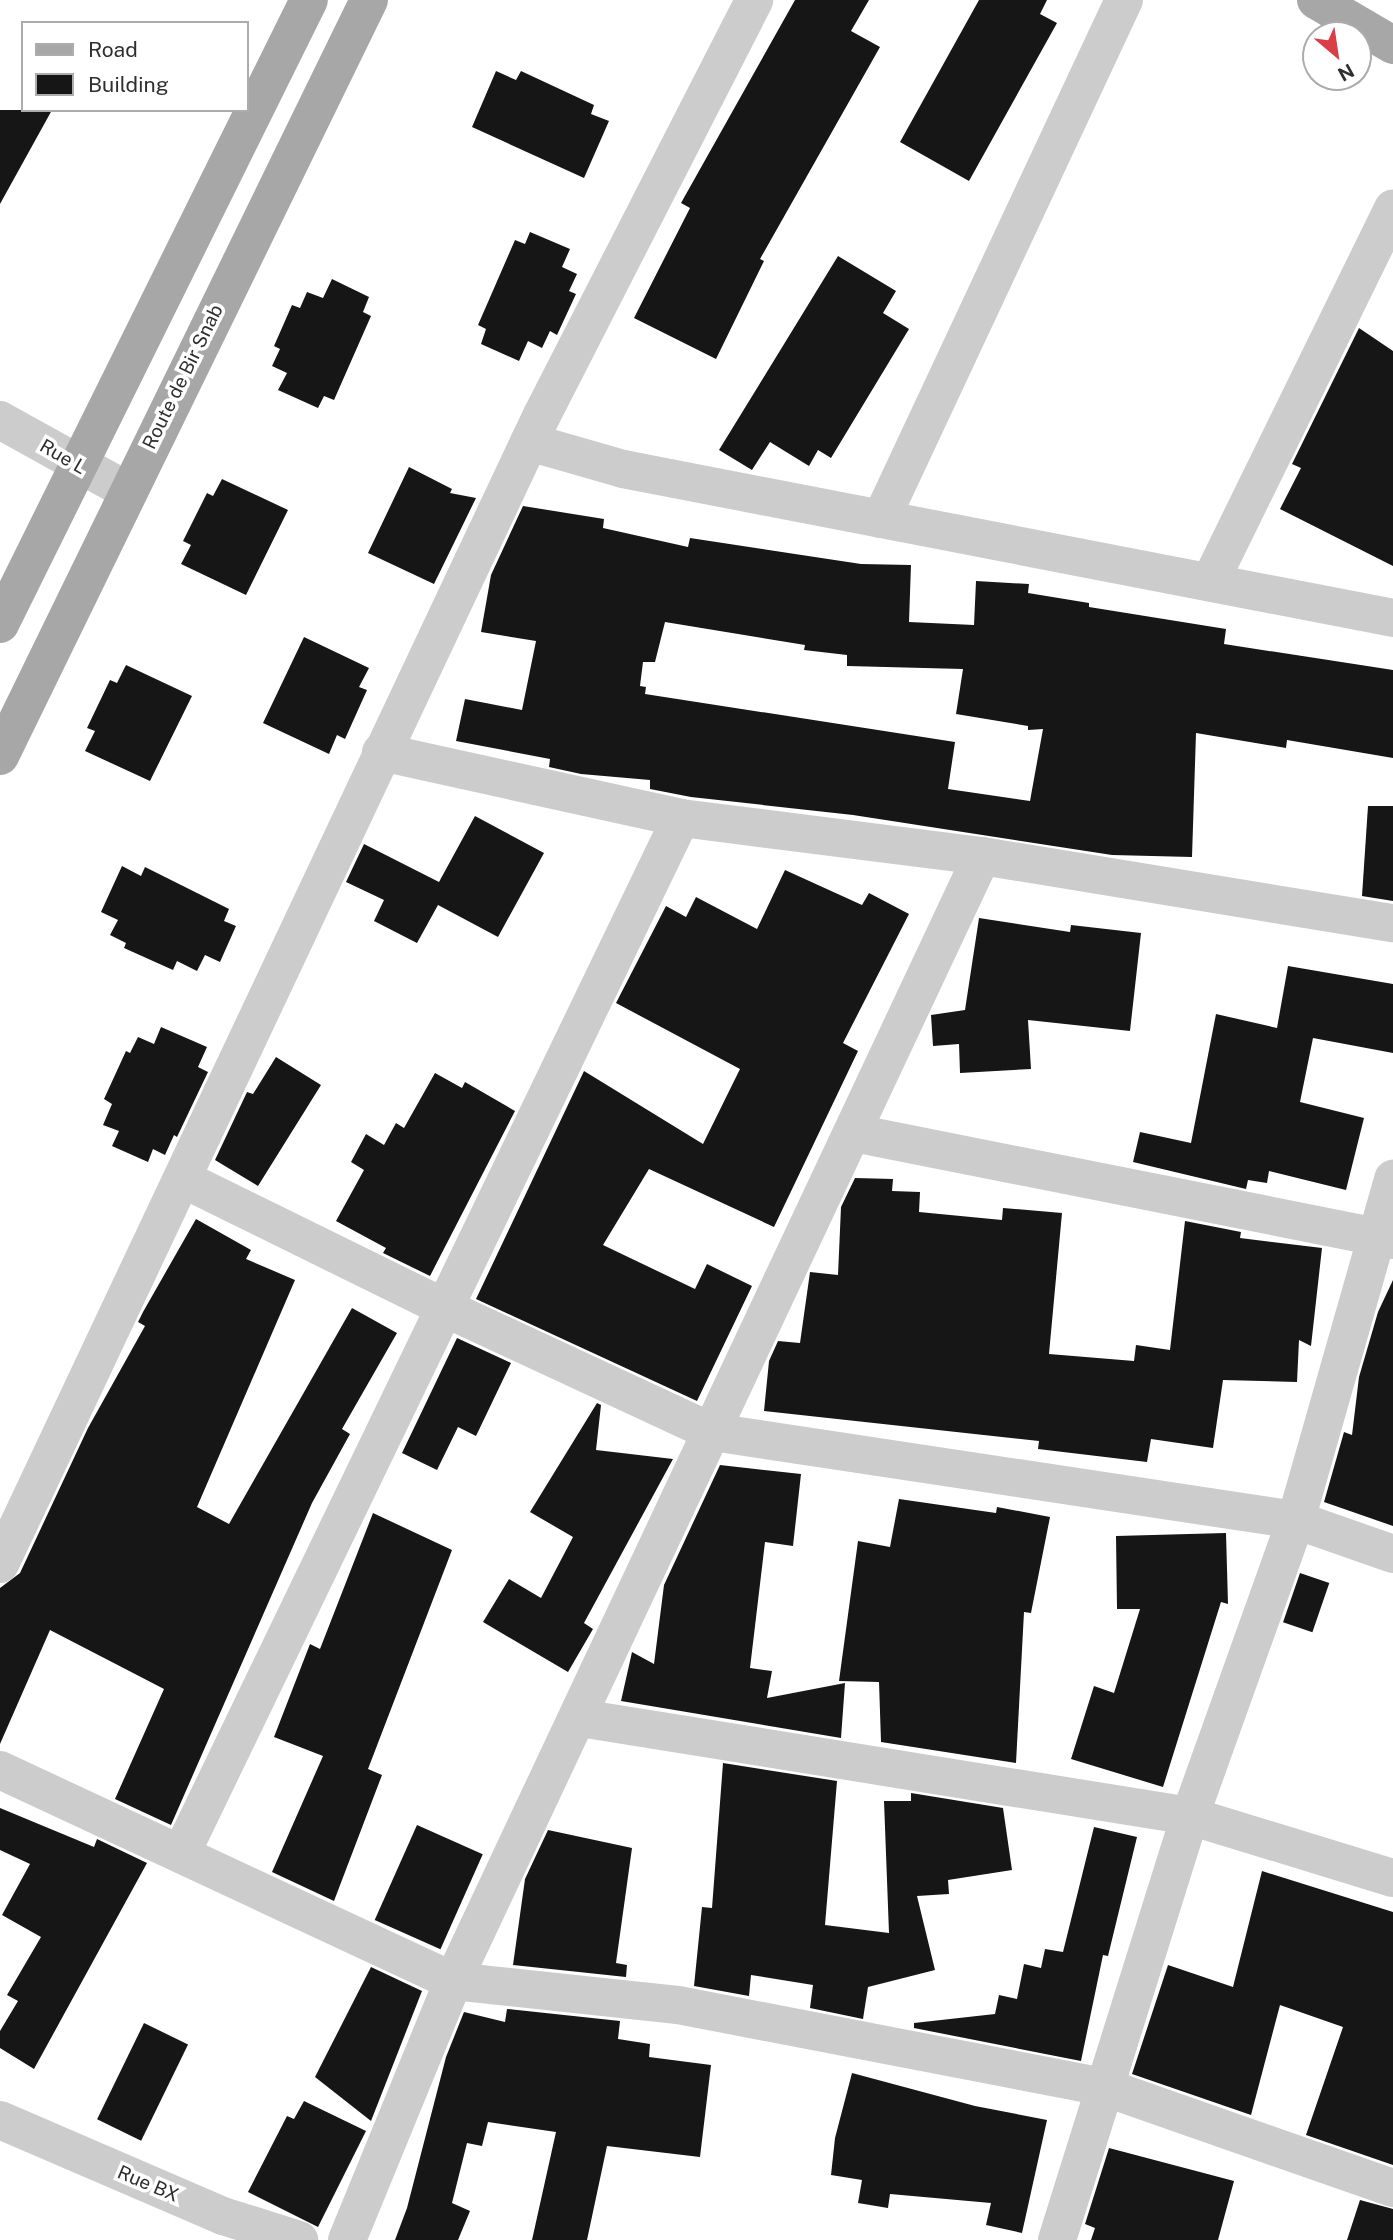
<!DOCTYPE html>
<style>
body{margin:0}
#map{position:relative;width:1393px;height:2240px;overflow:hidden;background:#fff;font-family:"Public Sans",sans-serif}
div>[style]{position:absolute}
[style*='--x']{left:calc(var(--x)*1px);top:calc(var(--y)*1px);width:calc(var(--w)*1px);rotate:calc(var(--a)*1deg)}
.building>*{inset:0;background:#161616;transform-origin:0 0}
.minor>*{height:38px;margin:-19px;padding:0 19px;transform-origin:19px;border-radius:19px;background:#ccc}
.major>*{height:38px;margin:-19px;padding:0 19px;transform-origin:19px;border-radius:19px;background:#a7a7a7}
span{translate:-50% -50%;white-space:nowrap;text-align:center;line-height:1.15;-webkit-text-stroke:7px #fff;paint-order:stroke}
.street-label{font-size:19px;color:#2f2f2f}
.legend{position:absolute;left:21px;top:21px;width:228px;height:91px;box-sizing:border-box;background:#fff;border:2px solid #acacac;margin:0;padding:9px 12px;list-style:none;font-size:21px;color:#2f2f2f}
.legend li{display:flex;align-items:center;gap:14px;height:35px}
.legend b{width:35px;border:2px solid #acacac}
.north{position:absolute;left:1302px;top:21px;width:70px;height:70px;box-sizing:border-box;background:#fff;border:2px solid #acacac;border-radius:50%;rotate:151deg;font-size:19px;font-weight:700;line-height:28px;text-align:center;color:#2f2f2f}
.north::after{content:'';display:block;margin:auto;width:24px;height:32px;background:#d83f46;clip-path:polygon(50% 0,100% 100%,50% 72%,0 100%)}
</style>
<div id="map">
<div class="building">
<i style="clip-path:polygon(795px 0,869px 0,851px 31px,880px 47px,760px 259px,764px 261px,716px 359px,634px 318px,690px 208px,681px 203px)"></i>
<i style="clip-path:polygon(979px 0,1047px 0,1040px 14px,1057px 23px,969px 181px,900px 142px)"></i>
<i style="clip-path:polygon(496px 71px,516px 80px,521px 71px,594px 105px,591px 114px,609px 121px,584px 178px,472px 127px)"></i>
<i style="clip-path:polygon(0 110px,52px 110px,0 204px)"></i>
<i style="clip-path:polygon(530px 232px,570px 249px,562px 267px,577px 274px,569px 291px,576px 294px,557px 335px,550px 331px,542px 348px,528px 341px,519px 361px,481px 344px,486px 329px,478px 325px,515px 240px,525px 244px)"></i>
<i style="clip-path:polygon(838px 256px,896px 291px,883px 313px,909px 329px,831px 458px,818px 450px,809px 466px,770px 442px,752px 470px,719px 450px)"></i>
<i style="clip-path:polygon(332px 279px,369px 297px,363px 312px,371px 316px,334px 400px,324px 396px,318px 408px,278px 390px,287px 373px,272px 366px,280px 349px,274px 346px,292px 305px,300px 308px,307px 292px,323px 298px)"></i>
<i style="clip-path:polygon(1359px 328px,1393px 351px,1393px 566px,1280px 509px,1301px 468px,1292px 464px)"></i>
<i style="clip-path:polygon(409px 467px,452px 489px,450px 493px,476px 498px,434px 584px,368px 553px)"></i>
<i style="clip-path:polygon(222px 479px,288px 510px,246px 595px,181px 564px,191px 545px,183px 541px,207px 493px,213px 496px)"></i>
<i style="clip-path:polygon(evenodd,523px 506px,604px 519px,603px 528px,688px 547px,690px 538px,861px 564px,911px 565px,909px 622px,974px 625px,976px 581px,1029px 584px,1028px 593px,1089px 603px,1089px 607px,1226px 629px,1224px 644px,1393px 670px,1393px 758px,1287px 740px,1286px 748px,1196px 733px,1192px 857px,1112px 855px,853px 815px,691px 797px,650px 789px,650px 780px,581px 774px,549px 767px,550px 759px,456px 741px,465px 699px,522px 710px,536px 641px,481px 632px,491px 575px,523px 506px,665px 622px,805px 645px,804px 650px,847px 655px,847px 666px,963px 669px,956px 714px,1028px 726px,1028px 730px,1043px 729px,1030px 801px,948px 789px,955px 742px,645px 694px,646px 687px,640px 686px,643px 662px,655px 662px,665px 622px)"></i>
<i style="clip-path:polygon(304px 637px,369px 668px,359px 687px,367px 690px,345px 739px,337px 735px,329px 754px,263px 723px)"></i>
<i style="clip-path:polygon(126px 665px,192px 696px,150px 781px,85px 751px,95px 731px,87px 728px,110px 680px,117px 683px)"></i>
<i style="clip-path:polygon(1368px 806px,1393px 806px,1393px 901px,1362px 896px)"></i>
<i style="clip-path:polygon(475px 816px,544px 853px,498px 937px,438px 905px,417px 943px,374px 921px,384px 900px,346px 882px,364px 844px,439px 882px)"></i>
<i style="clip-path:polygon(122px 866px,141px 876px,145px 867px,229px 909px,224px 921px,236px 926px,220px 962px,205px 955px,197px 971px,177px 961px,173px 970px,124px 948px,126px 943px,110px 935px,118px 920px,101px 912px)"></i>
<i style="clip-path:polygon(785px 870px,862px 905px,869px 893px,909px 914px,843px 1043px,858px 1051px,774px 1227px,649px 1169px,603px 1245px,695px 1289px,707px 1264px,752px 1286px,697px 1401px,476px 1299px,584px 1071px,703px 1144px,740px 1069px,616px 1003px,666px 906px,686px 917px,696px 897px,757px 929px)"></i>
<i style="clip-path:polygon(979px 918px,1070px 932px,1071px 925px,1141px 933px,1130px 1031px,1028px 1020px,1031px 1069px,960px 1073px,959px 1044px,933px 1046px,931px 1015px,965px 1010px)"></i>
<i style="clip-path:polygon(1288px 966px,1393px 984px,1393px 1053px,1313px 1038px,1300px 1102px,1364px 1118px,1346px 1190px,1269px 1171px,1267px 1183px,1248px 1180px,1246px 1189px,1133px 1162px,1140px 1132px,1191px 1143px,1216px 1014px,1277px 1028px)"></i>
<i style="clip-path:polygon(161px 1027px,207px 1047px,198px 1067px,208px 1072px,177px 1137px,174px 1135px,165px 1155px,153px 1149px,148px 1162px,112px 1146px,119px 1131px,103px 1125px,112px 1104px,104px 1099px,126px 1051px,130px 1053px,138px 1037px,154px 1044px)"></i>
<i style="clip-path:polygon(276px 1057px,321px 1085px,258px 1186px,215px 1160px,247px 1092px,253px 1094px)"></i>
<i style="clip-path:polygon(435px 1073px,462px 1088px,465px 1082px,515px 1111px,430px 1276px,383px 1253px,386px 1248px,336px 1221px,364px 1170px,351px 1162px,366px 1134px,384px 1145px,396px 1123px,404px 1128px)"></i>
<i style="clip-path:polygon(855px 1178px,893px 1179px,892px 1191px,920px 1192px,919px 1212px,1002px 1220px,1003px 1208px,1062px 1213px,1049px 1354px,1134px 1361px,1136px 1345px,1170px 1350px,1185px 1221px,1241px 1232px,1240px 1238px,1322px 1248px,1311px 1346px,1299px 1340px,1297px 1382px,1223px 1380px,1213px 1448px,1151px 1439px,1147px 1462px,1038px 1449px,1039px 1441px,764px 1411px,769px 1361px,778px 1341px,800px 1343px,810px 1272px,838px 1275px,841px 1207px)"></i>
<i style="clip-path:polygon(196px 1219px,251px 1250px,246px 1259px,295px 1280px,197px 1507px,229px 1524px,352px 1308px,397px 1333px,342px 1429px,350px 1434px,312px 1503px,171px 1825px,115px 1799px,164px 1689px,50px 1630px,0 1744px,0 1588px,20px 1573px,88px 1428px,145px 1326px,138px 1322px,143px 1312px)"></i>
<i style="clip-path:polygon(1393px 1280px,1393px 1526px,1324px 1502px,1344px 1432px,1352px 1435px,1359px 1377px,1378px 1312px)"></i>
<i style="clip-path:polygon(457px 1338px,511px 1363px,476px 1436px,458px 1427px,437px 1470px,402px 1453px)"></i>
<i style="clip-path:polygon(597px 1403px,601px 1405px,596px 1450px,673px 1459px,584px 1623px,593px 1629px,568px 1672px,483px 1622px,509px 1579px,541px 1598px,573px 1537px,530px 1512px)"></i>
<i style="clip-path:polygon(720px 1465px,801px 1474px,793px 1546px,765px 1542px,750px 1668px,772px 1671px,767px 1698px,845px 1683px,841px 1738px,621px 1701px,632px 1652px,654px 1664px,664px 1585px)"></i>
<i style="clip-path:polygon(899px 1499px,996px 1513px,997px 1507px,1050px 1517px,1031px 1613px,1024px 1612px,1016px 1763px,881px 1742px,879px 1682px,839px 1681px,858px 1541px,890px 1547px)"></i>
<i style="clip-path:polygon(373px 1513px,452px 1550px,368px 1769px,382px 1775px,334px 1901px,272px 1872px,323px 1756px,274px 1737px,310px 1644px,320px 1649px)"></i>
<i style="clip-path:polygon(1226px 1533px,1228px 1604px,1221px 1602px,1163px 1787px,1071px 1759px,1094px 1686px,1114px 1693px,1140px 1609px,1117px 1609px,1116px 1536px)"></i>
<i style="left:1300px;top:1573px;width:31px;height:52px;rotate:19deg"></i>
<i style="clip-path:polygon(723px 1763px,837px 1781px,825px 1925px,889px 1933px,884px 1801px,911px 1801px,911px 1793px,1003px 1808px,1012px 1870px,948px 1880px,949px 1894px,917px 1896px,935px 1970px,868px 1987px,863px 2019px,810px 2008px,813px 1985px,751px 1975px,749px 1996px,694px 1986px,702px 1907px,712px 1908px)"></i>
<i style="clip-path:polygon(0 1808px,94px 1847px,97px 1839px,147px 1863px,34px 2069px,0 2048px,0 2031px,18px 2001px,7px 1995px,41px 1937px,2px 1915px,30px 1864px,0 1850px)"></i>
<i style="left:417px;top:1825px;width:72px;height:104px;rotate:24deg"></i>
<i style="clip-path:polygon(1094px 1827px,1137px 1837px,1108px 1956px,1103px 1955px,1081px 2061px,914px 2028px,914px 2023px,995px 2014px,999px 1995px,1017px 1999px,1024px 1964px,1041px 1968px,1045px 1949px,1063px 1952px)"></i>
<i style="clip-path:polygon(548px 1830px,632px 1848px,616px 1963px,627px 1965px,626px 1977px,513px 1965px,525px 1879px)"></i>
<i style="clip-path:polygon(1262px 1871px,1393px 1912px,1393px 2165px,1306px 2135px,1343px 2027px,1280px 2005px,1251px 2115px,1132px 2074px,1168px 1965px,1233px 1987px)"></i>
<i style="clip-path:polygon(371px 1967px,422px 1991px,371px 2121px,315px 2077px)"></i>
<i style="clip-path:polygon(507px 2009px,620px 2021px,618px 2039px,650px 2044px,649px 2057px,711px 2065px,700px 2157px,607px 2146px,587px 2240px,532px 2240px,556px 2132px,488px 2122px,482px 2146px,467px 2143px,452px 2203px,470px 2211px,458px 2240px,395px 2240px,407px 2208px,446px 2057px,464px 2012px,505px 2022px)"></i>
<i style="left:144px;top:2023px;width:49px;height:107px;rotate:26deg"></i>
<i style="clip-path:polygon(852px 2073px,975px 2106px,1047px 2120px,1022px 2233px,986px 2225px,991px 2203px,890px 2194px,888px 2208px,858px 2203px,862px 2180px,831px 2175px,835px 2138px)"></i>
<i style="clip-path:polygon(304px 2101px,366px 2131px,318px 2227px,248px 2192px,287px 2116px,294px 2119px)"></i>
<i style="clip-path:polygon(1109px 2148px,1234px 2181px,1218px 2240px,1091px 2240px,1095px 2228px,1085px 2224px)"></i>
<i style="clip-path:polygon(1360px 2200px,1393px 2209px,1393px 2240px,1347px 2240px)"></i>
</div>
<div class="minor">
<i style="--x:0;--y:420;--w:146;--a:29"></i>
<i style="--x:529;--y:442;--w:98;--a:16"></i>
<i style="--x:623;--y:469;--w:784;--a:10.95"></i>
<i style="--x:881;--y:519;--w:573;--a:-64.91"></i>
<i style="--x:1210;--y:582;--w:416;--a:-63.9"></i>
<i style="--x:381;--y:752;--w:307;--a:12.4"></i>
<i style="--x:681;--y:818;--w:303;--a:7.2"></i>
<i style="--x:982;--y:856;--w:416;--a:9.3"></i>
<i style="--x:854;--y:1133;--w:550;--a:11.23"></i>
<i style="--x:183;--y:1179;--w:294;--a:26.2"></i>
<i style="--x:447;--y:1309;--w:292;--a:24.9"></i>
<i style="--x:712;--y:1432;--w:591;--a:8.57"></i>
<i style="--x:1296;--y:1520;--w:103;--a:19.3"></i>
<i style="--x:0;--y:1564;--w:1270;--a:-64.75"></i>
<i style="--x:542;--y:415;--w:466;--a:-62.9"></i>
<i style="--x:580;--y:1718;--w:618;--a:9.13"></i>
<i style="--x:1190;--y:1816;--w:212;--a:17"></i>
<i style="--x:0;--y:1770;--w:500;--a:25"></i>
<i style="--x:453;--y:1981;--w:226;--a:6.1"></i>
<i style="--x:678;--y:2005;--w:437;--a:10.9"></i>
<i style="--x:1107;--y:2088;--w:303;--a:19.3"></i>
<i style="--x:181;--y:1854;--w:1150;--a:-64.24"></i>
<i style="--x:0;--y:2120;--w:243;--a:23.3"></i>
<i style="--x:223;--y:2216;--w:80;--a:17.5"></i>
<i style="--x:347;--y:2240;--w:280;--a:-67.7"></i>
<i style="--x:453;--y:1981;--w:1243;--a:-64.82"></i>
<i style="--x:1057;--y:2240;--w:444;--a:-72.6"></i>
<i style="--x:1190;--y:1816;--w:314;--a:-70.3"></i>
<i style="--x:1296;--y:1520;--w:355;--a:-74.1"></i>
</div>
<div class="major">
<i style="--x:1316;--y:0;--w:89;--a:30.3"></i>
<i style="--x:0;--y:624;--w:696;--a:-63.66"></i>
<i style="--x:0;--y:756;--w:841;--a:-63.98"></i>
</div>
<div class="street-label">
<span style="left:183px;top:377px;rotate:-64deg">Route de Bir Snab</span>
<span style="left:63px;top:457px;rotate:30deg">Rue L</span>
<span style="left:148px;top:2184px;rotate:23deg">Rue BX</span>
</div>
<ul class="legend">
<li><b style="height:9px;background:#a7a7a7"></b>Road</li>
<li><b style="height:19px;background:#161616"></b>Building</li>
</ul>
<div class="north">N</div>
</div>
